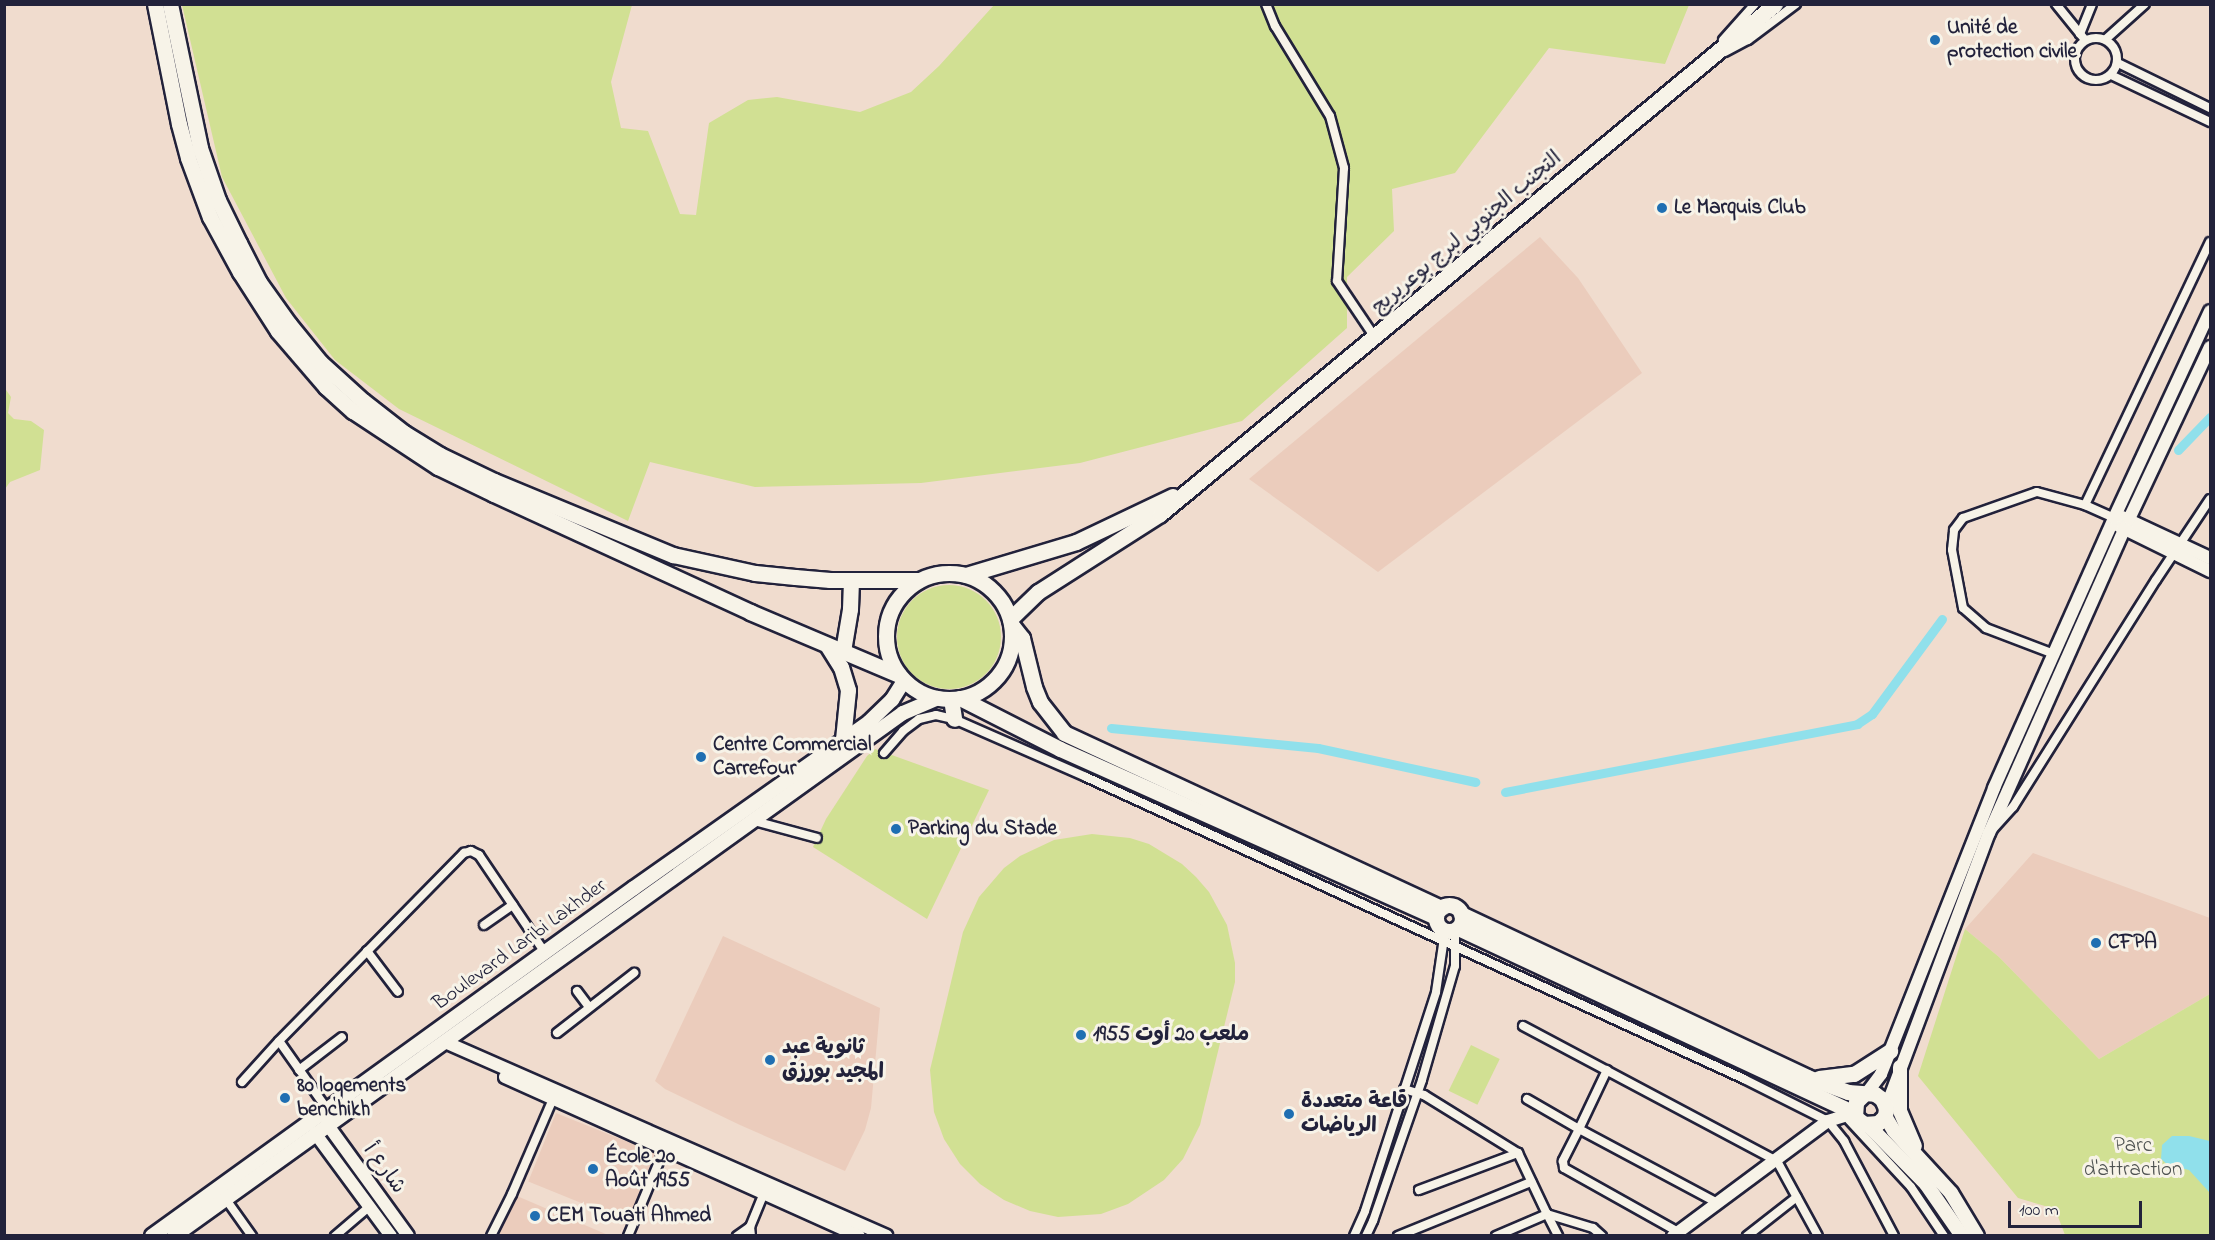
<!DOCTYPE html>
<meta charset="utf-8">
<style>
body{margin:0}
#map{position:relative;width:2215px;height:1240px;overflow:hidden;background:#f0dcce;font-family:"Indie Flower","Playpen Sans Arabic",sans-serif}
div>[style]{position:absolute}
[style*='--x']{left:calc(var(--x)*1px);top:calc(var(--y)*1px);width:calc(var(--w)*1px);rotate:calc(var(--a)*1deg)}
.built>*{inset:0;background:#ebccbc;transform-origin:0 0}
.green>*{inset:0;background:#d1e093;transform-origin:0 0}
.round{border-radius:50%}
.water>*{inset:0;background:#90e0eb}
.canal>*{height:9px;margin:-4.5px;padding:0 4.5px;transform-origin:4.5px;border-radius:4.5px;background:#90e0eb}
.roads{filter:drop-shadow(2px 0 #22223b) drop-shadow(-2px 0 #22223b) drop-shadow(0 2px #22223b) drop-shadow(0 -2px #22223b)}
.street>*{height:8px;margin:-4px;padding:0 4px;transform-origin:4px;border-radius:4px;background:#f7f3e8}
.street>.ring{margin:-4px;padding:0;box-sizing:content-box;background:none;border:8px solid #f7f3e8;border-radius:50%}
.secondary>*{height:12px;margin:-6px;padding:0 6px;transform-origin:6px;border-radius:6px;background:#f7f3e8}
.primary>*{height:14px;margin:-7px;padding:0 7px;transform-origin:7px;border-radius:7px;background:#f7f3e8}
.highway>*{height:15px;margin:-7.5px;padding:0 7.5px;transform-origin:7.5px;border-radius:7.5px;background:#f7f3e8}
.highway>.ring{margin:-7.5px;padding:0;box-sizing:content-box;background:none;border:15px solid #f7f3e8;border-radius:50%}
.dots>*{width:16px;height:16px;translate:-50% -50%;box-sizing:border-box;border:3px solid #f7f3e8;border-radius:50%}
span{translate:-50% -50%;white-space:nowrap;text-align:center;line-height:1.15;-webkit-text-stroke:6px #f7f3e8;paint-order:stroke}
.poi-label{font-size:21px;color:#22223b;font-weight:700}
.left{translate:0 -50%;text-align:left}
.street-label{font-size:21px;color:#22223b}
.park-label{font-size:21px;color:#4e5251}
.frame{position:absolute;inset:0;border:6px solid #22223b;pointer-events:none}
.scale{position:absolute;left:2008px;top:1201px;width:134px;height:27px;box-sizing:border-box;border:3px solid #22223b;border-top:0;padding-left:8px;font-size:18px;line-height:21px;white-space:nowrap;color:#22223b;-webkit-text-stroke:4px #f7f3e8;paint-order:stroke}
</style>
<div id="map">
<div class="built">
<i style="clip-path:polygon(1540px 237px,1578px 278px,1642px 373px,1378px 572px,1249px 479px)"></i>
<i style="clip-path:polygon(2033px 853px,2210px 918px,2210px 994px,2099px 1059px,1999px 957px,1965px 929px)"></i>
<i style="clip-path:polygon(723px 936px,880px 1008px,871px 1108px,865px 1130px,845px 1171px,740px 1125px,665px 1089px,655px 1081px)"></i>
<i style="left:556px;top:1113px;width:113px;height:74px;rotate:22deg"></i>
<i style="clip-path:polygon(517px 1196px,608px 1235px,498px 1235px)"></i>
</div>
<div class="green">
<i style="clip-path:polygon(182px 5px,632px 5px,611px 82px,621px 128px,648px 131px,680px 214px,696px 215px,709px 123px,748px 100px,777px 97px,860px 112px,911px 92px,939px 66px,994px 5px,1689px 5px,1665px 64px,1549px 48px,1455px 173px,1392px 189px,1394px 231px,1347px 277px,1347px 328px,1242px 421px,1080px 463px,921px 483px,755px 487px,650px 462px,628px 521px,399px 409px,335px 360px,286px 298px,222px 177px)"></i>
<i style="clip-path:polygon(4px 387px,11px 397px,8px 413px,14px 419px,31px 421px,44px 430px,40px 470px,10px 482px,5px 489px)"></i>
<i class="round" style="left:897px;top:585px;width:104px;height:104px"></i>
<i style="clip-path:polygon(875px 749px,989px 790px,927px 919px,813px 847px,826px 819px,867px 756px)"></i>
<i style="clip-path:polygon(1092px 834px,1130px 838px,1149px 844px,1182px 864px,1196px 877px,1209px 892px,1227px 925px,1235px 963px,1235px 982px,1200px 1125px,1183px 1159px,1164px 1180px,1128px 1204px,1101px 1214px,1058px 1217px,1030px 1211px,1004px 1200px,980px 1184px,960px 1164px,944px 1139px,934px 1112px,930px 1070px,963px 932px,979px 897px,1004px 868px,1020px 856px,1054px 840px)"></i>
<i style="clip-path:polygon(1965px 929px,1999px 957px,2099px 1059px,2210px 994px,2210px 1235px,2065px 1235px,2055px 1209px,2018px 1198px,1918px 1076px)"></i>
<i style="left:1471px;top:1045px;width:32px;height:51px;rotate:26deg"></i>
</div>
<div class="water">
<i style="clip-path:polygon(2172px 1136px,2189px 1136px,2210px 1141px,2210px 1193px,2189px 1170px,2168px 1165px,2161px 1159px,2162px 1145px)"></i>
</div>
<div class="canal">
<i style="--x:2178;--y:450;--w:46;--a:-45.9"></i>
<i style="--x:1111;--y:728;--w:208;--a:5.5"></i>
<i style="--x:1318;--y:748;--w:161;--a:12.2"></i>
<i style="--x:1505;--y:792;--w:359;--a:-10.9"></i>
<i style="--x:1857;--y:724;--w:18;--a:-34"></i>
<i style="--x:1872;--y:714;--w:118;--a:-53.6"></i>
</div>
<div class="roads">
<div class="street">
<i style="--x:1266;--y:4;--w:24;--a:68"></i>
<i style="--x:1275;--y:26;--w:105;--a:58.6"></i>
<i style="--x:1330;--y:116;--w:54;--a:74.9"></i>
<i style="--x:1344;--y:168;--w:113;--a:93.5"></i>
<i style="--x:1337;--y:281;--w:66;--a:56.1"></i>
<i style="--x:2056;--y:4;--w:46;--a:51.1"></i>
<i style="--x:2080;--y:34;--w:32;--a:-68"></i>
<i class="ring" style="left:2075px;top:38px;width:34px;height:34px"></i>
<i style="--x:2106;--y:39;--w:52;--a:-41.9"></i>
<i style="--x:1723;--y:40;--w:48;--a:-48.4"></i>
<i style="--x:1725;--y:52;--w:26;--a:-28"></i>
<i style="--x:1748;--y:40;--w:60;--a:-36.9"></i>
<i style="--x:2118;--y:63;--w:102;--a:26.1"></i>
<i style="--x:2111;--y:75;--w:110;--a:25.4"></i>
<i style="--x:2085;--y:505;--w:291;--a:-64.6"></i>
<i style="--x:2054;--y:654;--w:73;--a:-159.1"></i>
<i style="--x:1986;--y:628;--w:30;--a:-139"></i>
<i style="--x:1963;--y:608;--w:59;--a:-100.7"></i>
<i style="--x:1952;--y:550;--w:20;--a:-84"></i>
<i style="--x:1954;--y:530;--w:15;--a:-53"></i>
<i style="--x:1963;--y:518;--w:78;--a:-19.4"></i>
<i style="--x:2037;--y:492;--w:50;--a:15.2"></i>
<i style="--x:2085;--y:505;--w:32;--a:24"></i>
<i style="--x:884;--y:753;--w:29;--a:-49"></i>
<i style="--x:903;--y:731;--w:20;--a:-37"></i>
<i style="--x:919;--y:719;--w:17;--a:-13"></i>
<i style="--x:936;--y:715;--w:18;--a:13"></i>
<i style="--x:954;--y:719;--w:144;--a:23.7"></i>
<i style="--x:1086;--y:777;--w:724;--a:24.65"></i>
<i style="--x:1744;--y:1079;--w:94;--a:26.6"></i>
<i style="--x:1828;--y:1121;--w:26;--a:51"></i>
<i style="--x:1844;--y:1141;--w:107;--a:62.2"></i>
<i style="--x:754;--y:821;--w:65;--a:15.1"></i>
<i style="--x:1993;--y:829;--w:30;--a:-48"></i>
<i style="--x:2013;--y:807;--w:268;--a:-57.8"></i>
<i style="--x:2156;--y:580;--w:97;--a:-56.3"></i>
<i style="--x:484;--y:925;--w:35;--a:-35"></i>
<i style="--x:367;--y:951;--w:51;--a:52.9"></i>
<i style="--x:577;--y:991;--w:20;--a:53"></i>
<i style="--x:1523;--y:1026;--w:288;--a:28"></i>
<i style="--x:1777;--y:1161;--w:85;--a:61.3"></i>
<i style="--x:557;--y:1033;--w:98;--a:-37.9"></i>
<i style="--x:299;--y:1070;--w:54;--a:-37.5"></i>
<i style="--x:1607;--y:1070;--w:65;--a:115.4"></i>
<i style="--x:1579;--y:1129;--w:155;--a:28.1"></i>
<i style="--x:242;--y:1082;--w:55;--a:-47.9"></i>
<i style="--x:1404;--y:1089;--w:21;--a:17"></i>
<i style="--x:1424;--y:1095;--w:110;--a:31.7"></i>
<i style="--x:1518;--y:1153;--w:68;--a:64.6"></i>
<i style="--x:1547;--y:1214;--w:48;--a:16.9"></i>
<i style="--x:1593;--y:1228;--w:12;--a:42"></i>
<i style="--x:1527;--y:1099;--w:60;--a:30"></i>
<i style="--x:1579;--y:1129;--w:36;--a:117"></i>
<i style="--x:1563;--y:1161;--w:7;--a:82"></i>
<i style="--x:1564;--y:1168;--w:131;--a:29.3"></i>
<i style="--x:327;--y:1109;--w:83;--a:-125.2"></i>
<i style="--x:279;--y:1041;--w:264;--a:-45.5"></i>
<i style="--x:464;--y:853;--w:7;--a:-16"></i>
<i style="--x:471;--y:851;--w:9;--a:27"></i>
<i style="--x:479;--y:855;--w:118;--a:56"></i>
<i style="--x:1849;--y:1120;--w:91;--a:47.2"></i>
<i style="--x:1911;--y:1187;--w:59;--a:56"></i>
<i style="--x:1419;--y:1190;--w:106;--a:-20.5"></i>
<i style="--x:225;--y:1198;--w:47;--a:54.6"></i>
<i style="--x:335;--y:1236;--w:45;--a:-40.5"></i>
<i style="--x:491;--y:1236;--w:47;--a:-63.4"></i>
<i style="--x:512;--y:1194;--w:109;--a:-66.7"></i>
<i style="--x:628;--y:1236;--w:99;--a:-67.3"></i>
<i style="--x:737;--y:1236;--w:16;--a:-35"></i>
<i style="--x:751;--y:1236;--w:9;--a:-96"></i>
<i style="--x:750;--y:1227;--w:42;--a:-67.7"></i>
<i style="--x:1354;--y:1236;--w:27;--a:-66"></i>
<i style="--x:1365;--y:1211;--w:230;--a:-72"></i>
<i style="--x:1436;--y:992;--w:62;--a:-81.6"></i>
<i style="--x:1366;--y:1236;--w:17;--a:-65"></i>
<i style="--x:1373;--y:1221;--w:149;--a:-70.8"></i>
<i style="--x:1422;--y:1080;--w:119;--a:-73.9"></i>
<i style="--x:1455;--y:966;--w:36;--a:-90"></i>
<i style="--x:1398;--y:1236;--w:144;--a:-22.1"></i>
<i style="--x:1496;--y:1236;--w:56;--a:-23.3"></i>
<i style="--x:1547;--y:1214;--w:25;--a:63"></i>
<i style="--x:1747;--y:1236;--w:63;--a:-38"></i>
</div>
<div class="secondary">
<i style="--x:2122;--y:517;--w:97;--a:25"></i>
<i style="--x:2119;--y:526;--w:102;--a:26.3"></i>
<i style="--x:445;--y:1042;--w:482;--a:23.7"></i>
<i style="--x:505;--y:1077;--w:388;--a:24.2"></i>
<i style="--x:1866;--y:1094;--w:25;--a:-53"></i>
<i style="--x:1881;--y:1074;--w:308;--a:-68.4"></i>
<i style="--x:1994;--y:788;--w:295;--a:-66"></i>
<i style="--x:2114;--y:518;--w:228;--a:-65.1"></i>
<i style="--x:1886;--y:1108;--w:294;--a:-69.5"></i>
<i style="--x:1989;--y:833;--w:344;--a:-66"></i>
<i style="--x:2129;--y:519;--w:190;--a:-64.8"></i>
<i style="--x:327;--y:1124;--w:138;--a:54.1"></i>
<i style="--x:315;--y:1133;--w:128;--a:53.6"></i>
<i style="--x:1673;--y:1236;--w:193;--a:-36.6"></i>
<i style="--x:1828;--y:1121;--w:27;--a:-17"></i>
</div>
<div class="primary">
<i style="--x:1900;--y:1067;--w:44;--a:90"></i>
<i style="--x:1900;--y:1111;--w:38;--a:67"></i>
<i style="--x:1885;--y:1116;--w:17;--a:59"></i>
<i style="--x:1894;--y:1131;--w:84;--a:47.4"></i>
<i style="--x:1951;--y:1193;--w:50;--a:58.8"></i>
<i style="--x:1868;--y:1125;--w:83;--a:45.5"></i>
<i style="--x:1926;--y:1184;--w:63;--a:55.3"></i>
<i style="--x:152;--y:1236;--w:594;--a:-35.83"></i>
<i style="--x:634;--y:888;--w:288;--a:-35.2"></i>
<i style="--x:869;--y:722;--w:32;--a:-44"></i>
<i style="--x:892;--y:700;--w:22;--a:-58"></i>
<i style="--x:174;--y:1236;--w:897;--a:-35.66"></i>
<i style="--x:903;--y:713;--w:38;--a:-23"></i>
</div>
<div class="highway">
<i style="--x:155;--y:4;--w:122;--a:78.7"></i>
<i style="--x:179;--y:124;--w:35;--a:75"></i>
<i style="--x:188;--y:158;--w:63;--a:69.6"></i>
<i style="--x:210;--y:217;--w:63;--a:61.4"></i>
<i style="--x:240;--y:272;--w:70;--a:57.2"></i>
<i style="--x:278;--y:331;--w:74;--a:49.4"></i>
<i style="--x:326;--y:387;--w:36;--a:42"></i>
<i style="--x:353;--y:411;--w:102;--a:33.4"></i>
<i style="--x:438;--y:467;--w:62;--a:25.7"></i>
<i style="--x:494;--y:494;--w:282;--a:24.7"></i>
<i style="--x:750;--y:612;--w:162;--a:22.9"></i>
<i style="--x:170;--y:4;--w:147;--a:78.2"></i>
<i style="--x:200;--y:148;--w:55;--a:70.9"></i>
<i style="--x:218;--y:200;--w:48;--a:64"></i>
<i style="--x:239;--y:243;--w:44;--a:62.9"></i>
<i style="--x:259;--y:282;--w:52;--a:54.5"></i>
<i style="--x:289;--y:324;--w:49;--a:50.8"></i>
<i style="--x:320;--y:362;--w:58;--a:42.2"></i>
<i style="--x:363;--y:401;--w:52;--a:38"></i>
<i style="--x:404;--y:433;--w:42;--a:31.4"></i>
<i style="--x:440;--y:455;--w:60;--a:25.7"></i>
<i style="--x:494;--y:481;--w:194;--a:22.5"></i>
<i style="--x:673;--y:555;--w:84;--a:12.4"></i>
<i style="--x:755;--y:573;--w:40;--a:5.7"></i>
<i style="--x:795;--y:577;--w:35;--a:5"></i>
<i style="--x:830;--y:580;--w:89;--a:0"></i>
<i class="ring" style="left:886px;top:573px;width:111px;height:111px"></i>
<i style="--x:966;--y:575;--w:115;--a:-16.7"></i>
<i style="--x:1076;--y:542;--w:107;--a:-25.4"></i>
<i style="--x:1010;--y:619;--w:39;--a:-44"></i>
<i style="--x:1038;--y:592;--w:145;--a:-32.6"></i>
<i style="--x:1160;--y:514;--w:799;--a:-39.67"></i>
<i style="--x:1011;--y:624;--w:18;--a:52"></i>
<i style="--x:1022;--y:638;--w:50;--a:76.2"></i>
<i style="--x:1034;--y:687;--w:16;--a:68"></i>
<i style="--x:1040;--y:702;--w:39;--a:52"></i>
<i style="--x:1064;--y:733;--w:416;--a:24.9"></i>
<i style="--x:827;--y:645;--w:26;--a:58"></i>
<i style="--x:841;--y:667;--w:24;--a:73"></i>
<i style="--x:848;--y:690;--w:49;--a:95.8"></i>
<i style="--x:843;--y:651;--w:43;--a:-80.5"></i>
<i style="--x:850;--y:609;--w:28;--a:-88"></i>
<i style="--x:960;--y:698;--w:112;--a:27"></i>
<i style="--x:1060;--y:749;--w:412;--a:24.1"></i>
<i style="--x:951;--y:699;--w:20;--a:81"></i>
<i class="ring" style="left:1436px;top:905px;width:11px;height:11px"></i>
<i style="--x:1461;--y:914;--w:382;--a:25.2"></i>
<i style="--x:1807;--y:1077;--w:44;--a:20.1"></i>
<i style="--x:1848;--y:1092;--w:27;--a:4"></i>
<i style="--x:1875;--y:1094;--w:9;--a:36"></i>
<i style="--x:1882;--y:1099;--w:10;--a:66"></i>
<i style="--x:1886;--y:1108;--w:8;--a:97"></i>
<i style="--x:1885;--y:1116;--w:10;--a:135"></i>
<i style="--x:1878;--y:1123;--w:14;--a:176"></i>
<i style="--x:1864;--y:1124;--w:11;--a:-142"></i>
<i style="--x:1855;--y:1117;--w:15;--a:-86"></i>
<i style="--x:1856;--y:1102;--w:10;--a:-45"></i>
<i style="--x:1458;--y:928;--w:437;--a:25"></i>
<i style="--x:1819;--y:1078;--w:35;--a:-7"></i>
<i style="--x:1854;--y:1074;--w:43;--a:-32.6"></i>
</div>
</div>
<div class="dots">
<i style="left:1935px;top:40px;background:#1f6fb2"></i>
<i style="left:1662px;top:208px;background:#1f6fb2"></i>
<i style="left:701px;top:757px;background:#1f6fb2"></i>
<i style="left:896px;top:829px;background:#1f6fb2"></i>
<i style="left:2096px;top:943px;background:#1f6fb2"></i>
<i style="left:1081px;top:1035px;background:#1f6fb2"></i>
<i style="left:770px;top:1060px;background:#1f6fb2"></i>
<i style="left:285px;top:1098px;background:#1f6fb2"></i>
<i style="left:1289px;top:1114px;background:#1f6fb2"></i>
<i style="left:593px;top:1169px;background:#1f6fb2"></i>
<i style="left:535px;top:1216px;background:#1f6fb2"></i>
</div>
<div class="poi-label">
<span class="left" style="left:1947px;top:40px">Unité de<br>protection civile</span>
<span class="left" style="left:1674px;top:208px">Le Marquis Club</span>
<span class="left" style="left:713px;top:757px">Centre Commercial<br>Carrefour</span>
<span class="left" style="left:908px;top:829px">Parking du Stade</span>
<span class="left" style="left:2108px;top:943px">CFPA</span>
<span class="left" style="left:1093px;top:1035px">ملعب 20 أوت 1955</span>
<span class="left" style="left:782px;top:1060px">ثانوية عبد<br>المجيد بورزق</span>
<span class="left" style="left:297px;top:1098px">80 logements<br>benchikh</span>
<span class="left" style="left:1301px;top:1114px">قاعة متعددة<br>الرياضات</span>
<span class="left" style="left:605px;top:1169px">École 20<br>Août 1955</span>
<span class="left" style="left:547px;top:1216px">CEM Touati Ahmed</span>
</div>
<div class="street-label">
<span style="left:1467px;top:233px;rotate:-40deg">التجنب الجنوبي لبرج بوعريريج</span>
<span style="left:520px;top:945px;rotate:-36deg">Boulevard Laribi Lakhder</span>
<span style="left:384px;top:1169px;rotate:54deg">شارع أ</span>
</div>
<div class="park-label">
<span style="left:2133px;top:1158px">Parc<br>d'attraction</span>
</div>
<div class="frame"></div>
<div class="scale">100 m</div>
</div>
